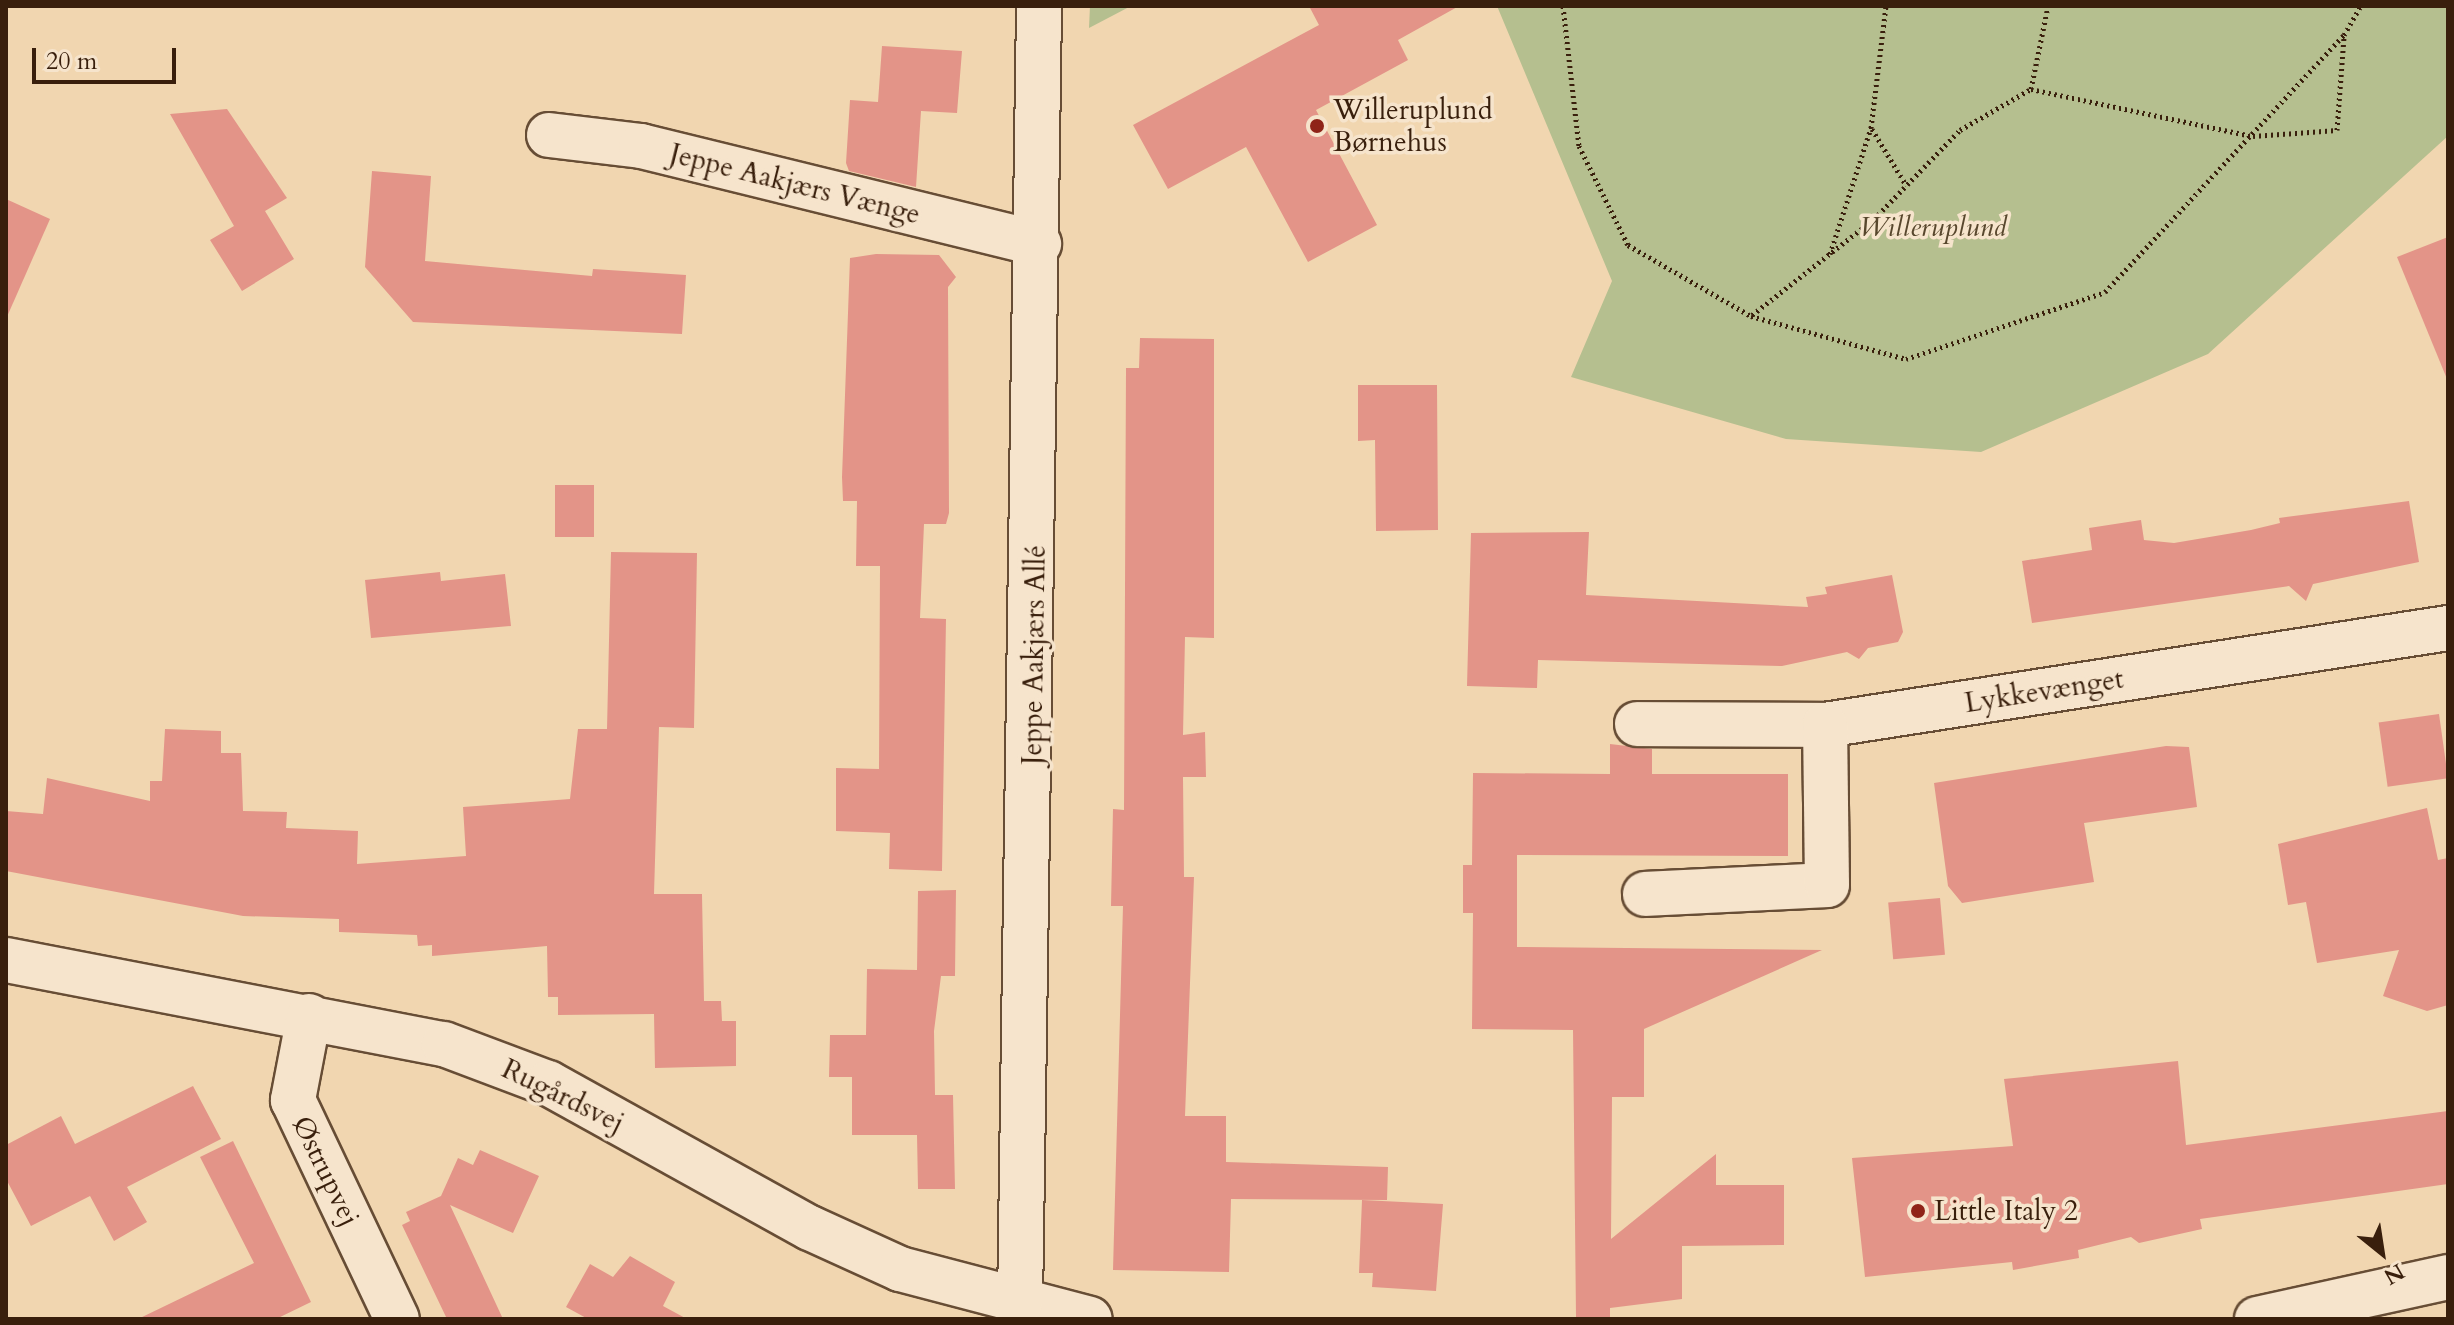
<!DOCTYPE html>
<meta charset="utf-8">
<style>
body{margin:0}
#map{position:relative;width:2454px;height:1325px;overflow:hidden;background:#f1d6b0;font-family:Cardo,serif}
div>[style]{position:absolute}
[style*='--x']{left:calc(var(--x)*1px);top:calc(var(--y)*1px);width:calc(var(--w)*1px);rotate:calc(var(--a)*1deg)}
.green>*{inset:0;background:#b5bf8f}
.building>*{inset:0;background:#e39488;transform-origin:0 0}
.path>*{height:5px;margin-top:-2.5px;transform-origin:0;background:repeating-linear-gradient(90deg,#391f0c 0 2px,transparent 0 6px)}
.roads{filter:drop-shadow(2px 0 #674d35) drop-shadow(-2px 0 #674d35) drop-shadow(0 2px #674d35) drop-shadow(0 -2px #674d35)}
.minor>*{height:44px;margin:-22px;padding:0 22px;transform-origin:22px;border-radius:22px;background:#f6e4cc}
.dots>*{width:22px;height:22px;translate:-50% -50%;box-sizing:border-box;border:4px solid #f6e4cc;border-radius:50%}
span{translate:-50% -50%;white-space:nowrap;text-align:center;line-height:1.15;-webkit-text-stroke:7px #f6e4cc;paint-order:stroke}
.poi-label{font-size:28px;color:#391f0c}
.left{translate:0 -50%;text-align:left}
.street-label{font-size:28px;color:#391f0c}
.park-label{font-size:28px;color:#58472d;font-style:italic}
.frame{position:absolute;inset:0;border:8px solid #391f0c;pointer-events:none}
.north{position:absolute;left:2342px;top:1213px;width:80px;height:80px;-webkit-text-stroke:6px #f6e4cc;paint-order:stroke;rotate:150deg;font-size:22px;font-weight:700;line-height:32px;text-align:center;color:#391f0c}
.north::after{content:'';display:block;margin:auto;width:28px;height:36px;background:#391f0c;clip-path:polygon(50% 0,100% 100%,50% 72%,0 100%)}
.scale{position:absolute;left:32px;top:48px;width:144px;height:36px;box-sizing:border-box;border:4px solid #391f0c;border-top:0;padding-left:10px;font-size:24px;line-height:28px;white-space:nowrap;color:#391f0c;-webkit-text-stroke:6px #f6e4cc;paint-order:stroke}
</style>
<div id="map">
<div class="green">
<i style="clip-path:polygon(1090px 6px,1131px 6px,1089px 28px)"></i>
<i style="clip-path:polygon(1497px 6px,2448px 6px,2448px 136px,2208px 354px,1981px 452px,1786px 439px,1571px 377px,1612px 281px)"></i>
</div>
<div class="building">
<i style="clip-path:polygon(1309px 6px,1459px 6px,1398px 40px,1408px 60px,1316px 110px,1377px 225px,1308px 262px,1246px 147px,1168px 189px,1133px 125px,1319px 25px)"></i>
<i style="clip-path:polygon(882px 46px,962px 51px,957px 113px,921px 111px,916px 187px,849px 171px,846px 163px,850px 100px,878px 102px)"></i>
<i style="clip-path:polygon(227px 109px,287px 198px,265px 211px,294px 259px,242px 291px,210px 240px,234px 226px,170px 114px)"></i>
<i style="clip-path:polygon(372px 171px,431px 176px,425px 261px,592px 276px,593px 269px,686px 275px,682px 334px,413px 322px,365px 267px)"></i>
<i style="clip-path:polygon(6px 199px,50px 219px,6px 319px)"></i>
<i style="clip-path:polygon(2448px 237px,2448px 378px,2447px 379px,2397px 257px)"></i>
<i style="clip-path:polygon(876px 254px,939px 255px,956px 277px,948px 287px,949px 513px,946px 524px,924px 524px,920px 618px,946px 619px,942px 871px,889px 869px,890px 833px,836px 831px,836px 768px,879px 769px,880px 566px,856px 566px,857px 501px,843px 501px,842px 477px,850px 258px)"></i>
<i style="clip-path:polygon(1140px 338px,1214px 339px,1214px 638px,1185px 637px,1183px 735px,1205px 732px,1206px 777px,1183px 777px,1184px 877px,1194px 877px,1185px 1116px,1226px 1116px,1226px 1162px,1388px 1167px,1387px 1200px,1231px 1199px,1229px 1272px,1113px 1270px,1123px 906px,1111px 906px,1113px 809px,1124px 810px,1126px 368px,1139px 368px)"></i>
<i style="clip-path:polygon(1358px 385px,1437px 385px,1438px 530px,1376px 531px,1375px 440px,1358px 441px)"></i>
<i style="left:555px;top:485px;width:39px;height:52px"></i>
<i style="clip-path:polygon(2409px 501px,2419px 562px,2313px 584px,2306px 601px,2289px 586px,2032px 623px,2022px 561px,2092px 550px,2089px 528px,2141px 520px,2144px 540px,2174px 543px,2251px 530px,2280px 523px,2279px 518px)"></i>
<i style="clip-path:polygon(1589px 532px,1586px 595px,1808px 607px,1806px 597px,1827px 594px,1825px 587px,1892px 575px,1903px 632px,1898px 642px,1868px 648px,1859px 659px,1847px 652px,1782px 666px,1538px 660px,1537px 688px,1467px 686px,1471px 533px)"></i>
<i style="clip-path:polygon(611px 552px,697px 553px,694px 728px,659px 727px,654px 894px,702px 894px,704px 1001px,721px 1001px,722px 1021px,736px 1021px,736px 1066px,655px 1068px,654px 1014px,558px 1015px,558px 997px,548px 997px,547px 946px,432px 956px,432px 945px,418px 946px,417px 935px,339px 932px,339px 919px,243px 916px,6px 871px,6px 811px,43px 814px,47px 778px,150px 801px,150px 781px,162px 781px,165px 729px,221px 731px,221px 753px,241px 753px,243px 811px,287px 812px,286px 828px,358px 831px,357px 864px,466px 856px,463px 807px,570px 799px,578px 729px,607px 729px)"></i>
<i style="clip-path:polygon(440px 572px,441px 581px,505px 574px,511px 626px,371px 638px,365px 580px)"></i>
<i style="left:2439px;top:714px;width:65px;height:61px;rotate:82deg"></i>
<i style="clip-path:polygon(1610px 744px,1652px 749px,1652px 774px,1788px 774px,1788px 856px,1517px 855px,1517px 947px,1822px 950px,1644px 1029px,1644px 1097px,1612px 1097px,1611px 1239px,1716px 1154px,1716px 1185px,1784px 1185px,1784px 1245px,1682px 1246px,1682px 1299px,1610px 1308px,1610px 1317px,1576px 1317px,1573px 1030px,1472px 1029px,1473px 913px,1463px 913px,1463px 865px,1472px 865px,1473px 773px,1610px 774px)"></i>
<i style="clip-path:polygon(2166px 746px,2189px 747px,2197px 807px,2084px 823px,2094px 882px,1962px 903px,1948px 886px,1934px 783px)"></i>
<i style="clip-path:polygon(2427px 808px,2438px 860px,2448px 858px,2448px 1005px,2427px 1011px,2383px 996px,2399px 950px,2317px 963px,2306px 902px,2288px 905px,2278px 844px)"></i>
<i style="clip-path:polygon(956px 890px,955px 976px,941px 976px,934px 1031px,935px 1095px,953px 1095px,955px 1189px,918px 1189px,917px 1135px,852px 1135px,852px 1077px,829px 1077px,830px 1035px,866px 1035px,867px 969px,917px 970px,918px 891px)"></i>
<i style="left:1940px;top:898px;width:57px;height:52px;rotate:85deg"></i>
<i style="clip-path:polygon(2178px 1061px,2186px 1145px,2448px 1111px,2448px 1184px,2200px 1219px,2202px 1229px,2139px 1243px,2131px 1237px,2078px 1250px,2079px 1258px,2013px 1270px,2012px 1262px,1865px 1277px,1852px 1158px,2013px 1146px,2004px 1079px)"></i>
<i style="clip-path:polygon(193px 1086px,221px 1139px,127px 1187px,147px 1222px,114px 1241px,90px 1196px,31px 1226px,6px 1179px,6px 1145px,61px 1116px,75px 1144px)"></i>
<i style="clip-path:polygon(233px 1141px,311px 1302px,276px 1319px,138px 1319px,254px 1263px,200px 1157px)"></i>
<i style="clip-path:polygon(480px 1150px,539px 1176px,513px 1233px,450px 1205px,503px 1319px,447px 1319px,402px 1225px,410px 1221px,406px 1212px,441px 1196px,458px 1158px,473px 1165px)"></i>
<i style="clip-path:polygon(1362px 1200px,1443px 1204px,1436px 1291px,1372px 1287px,1373px 1273px,1359px 1273px)"></i>
<i style="clip-path:polygon(630px 1256px,675px 1282px,663px 1306px,687px 1319px,588px 1319px,566px 1307px,590px 1264px,613px 1277px)"></i>
</div>
<div class="path">
<i style="--x:1563;--y:6;--w:141;--a:83.5"></i>
<i style="--x:1579;--y:146;--w:110;--a:63.7"></i>
<i style="--x:1628;--y:245;--w:142;--a:30"></i>
<i style="--x:1751;--y:316;--w:161;--a:15.5"></i>
<i style="--x:1906;--y:359;--w:210;--a:-18.6"></i>
<i style="--x:2105;--y:292;--w:351;--a:-47.1"></i>
<i style="--x:2344;--y:35;--w:34;--a:-60"></i>
<i style="--x:2031;--y:89;--w:85;--a:-78.4"></i>
<i style="--x:1872;--y:129;--w:66;--a:58.7"></i>
<i style="--x:1830;--y:254;--w:133;--a:-72"></i>
<i style="--x:1871;--y:128;--w:123;--a:-83"></i>
<i style="--x:1752;--y:315;--w:155;--a:-38.2"></i>
<i style="--x:1874;--y:219;--w:124;--a:-46"></i>
<i style="--x:1960;--y:130;--w:82;--a:-30"></i>
<i style="--x:2031;--y:89;--w:227;--a:12"></i>
<i style="--x:2253;--y:136;--w:84;--a:-4.1"></i>
<i style="--x:2337;--y:130;--w:94;--a:-85.7"></i>
</div>
<div class="roads">
<div class="minor">
<i style="--x:549;--y:135;--w:93;--a:6.8"></i>
<i style="--x:641;--y:146;--w:410;--a:13.8"></i>
<i style="--x:1637;--y:724;--w:188;--a:0.3"></i>
<i style="--x:1825;--y:725;--w:631;--a:-8.85"></i>
<i style="--x:1645;--y:894;--w:182;--a:-2.8"></i>
<i style="--x:1827;--y:885;--w:160;--a:-90.7"></i>
<i style="--x:6;--y:960;--w:446;--a:10.9"></i>
<i style="--x:444;--y:1044;--w:111;--a:20.6"></i>
<i style="--x:548;--y:1083;--w:299;--a:29"></i>
<i style="--x:810;--y:1228;--w:99;--a:24.5"></i>
<i style="--x:900;--y:1269;--w:196;--a:14.7"></i>
<i style="--x:309;--y:1016;--w:86;--a:100.8"></i>
<i style="--x:293;--y:1100;--w:242;--a:64.6"></i>
<i style="--x:1020;--y:1304;--w:1298;--a:-89.16"></i>
<i style="--x:2257;--y:1319;--w:196;--a:-12.4"></i>
</div>
</div>
<div class="dots">
<i style="left:1317px;top:126px;background:#8f2418"></i>
<i style="left:1918px;top:1211px;background:#8f2418"></i>
</div>
<div class="poi-label">
<span class="left" style="left:1333px;top:126px">Willeruplund<br>Børnehus</span>
<span class="left" style="left:1934px;top:1211px">Little Italy 2</span>
</div>
<div class="street-label">
<span style="left:795px;top:184px;rotate:14deg">Jeppe Aakjærs Vænge</span>
<span style="left:1034px;top:655px;rotate:-89deg">Jeppe Aakjærs Allé</span>
<span style="left:2044px;top:691px;rotate:-9deg">Lykkevænget</span>
<span style="left:563px;top:1096px;rotate:26deg">Rugårdsvej</span>
<span style="left:326px;top:1171px;rotate:64deg">Østrupvej</span>
</div>
<div class="park-label">
<span style="left:1933px;top:227px">Willeruplund</span>
</div>
<div class="frame"></div>
<div class="north">N</div>
<div class="scale">20 m</div>
</div>
